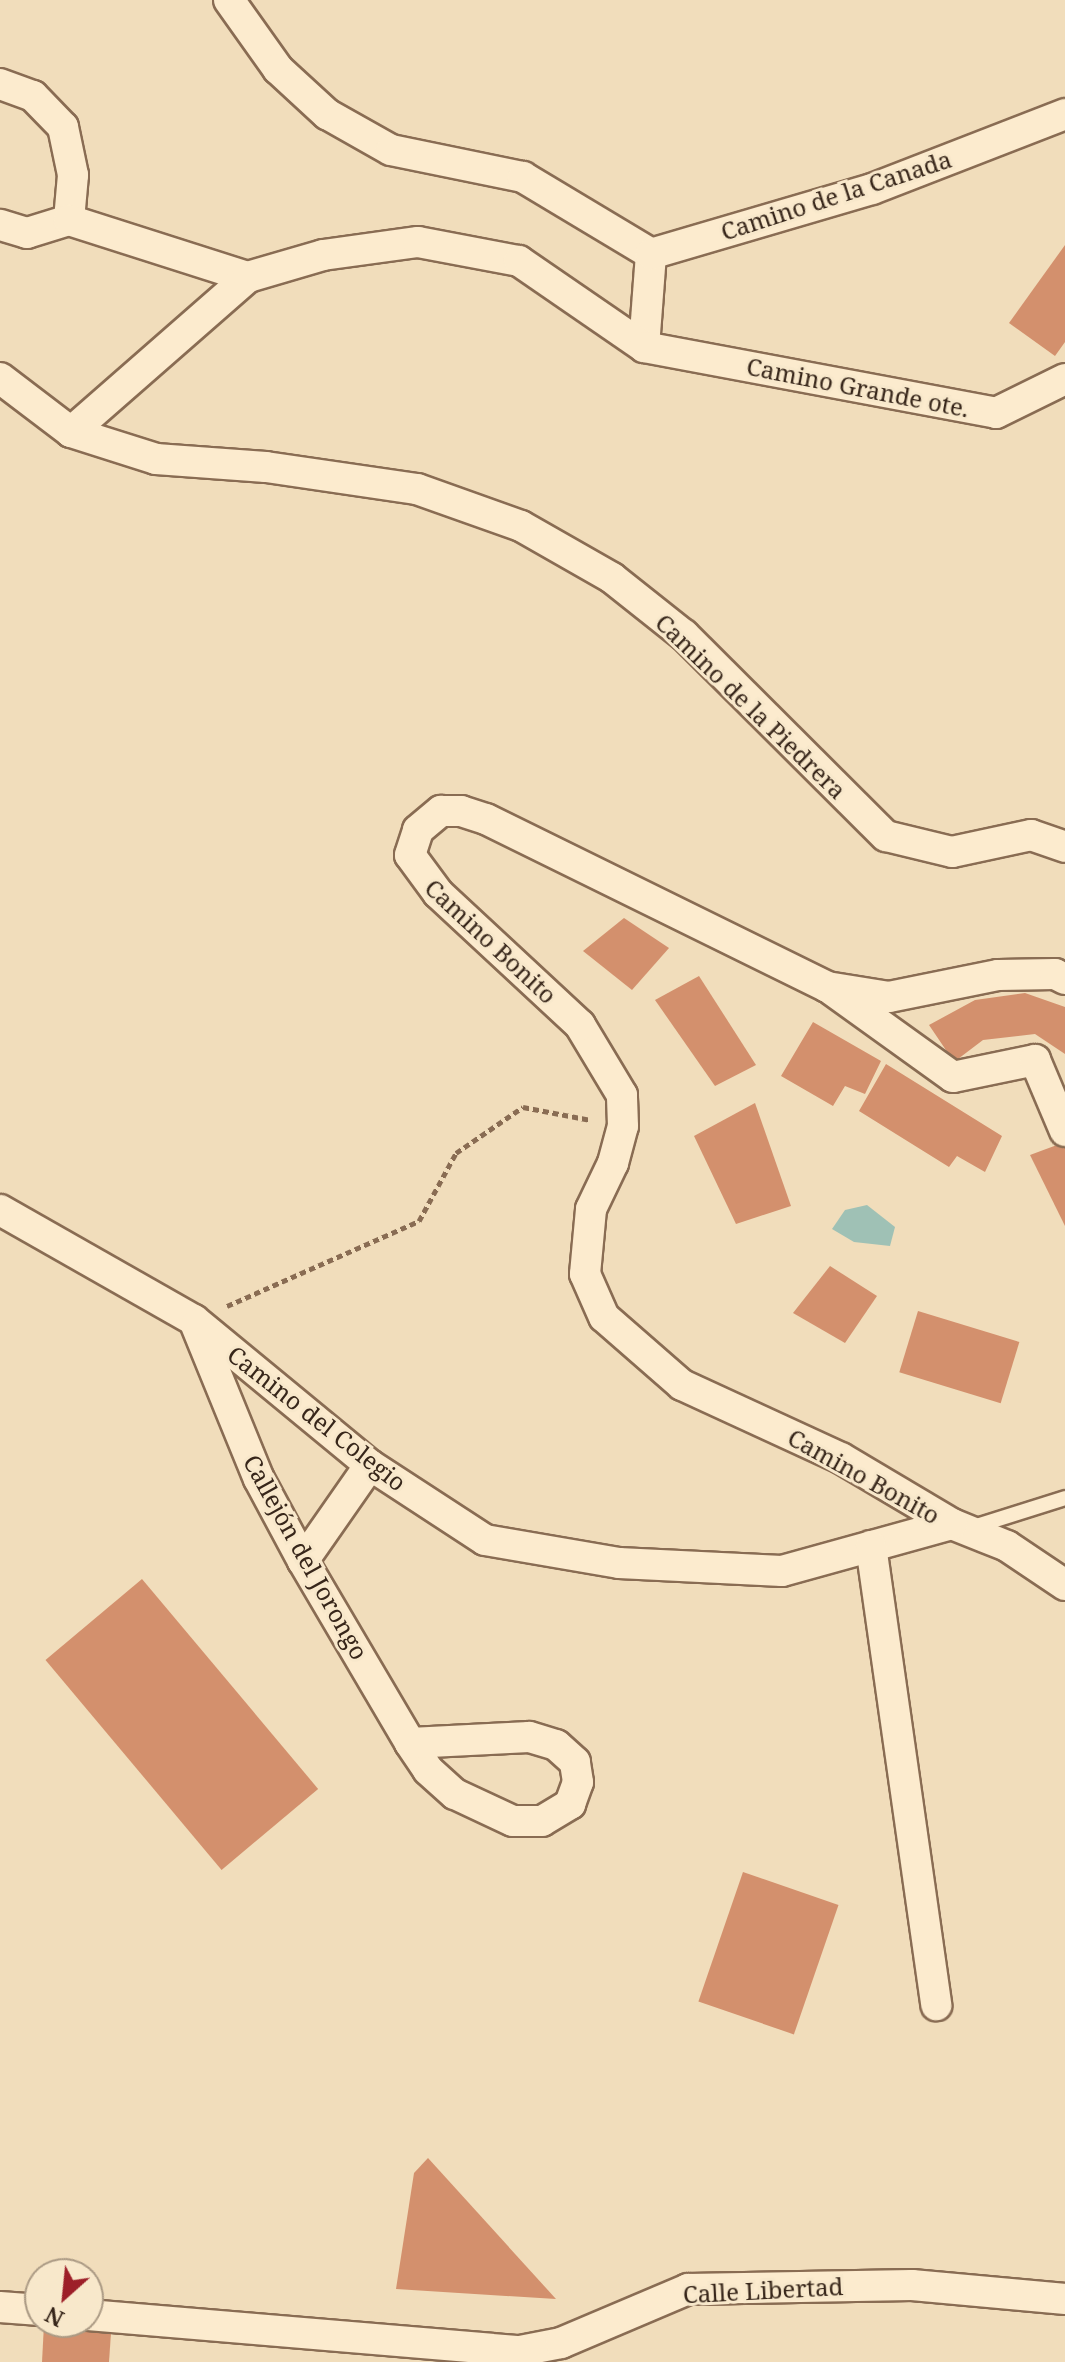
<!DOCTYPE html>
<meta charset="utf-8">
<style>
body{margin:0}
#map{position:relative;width:1065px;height:2362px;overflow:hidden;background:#f1ddbb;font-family:"Noto Serif",serif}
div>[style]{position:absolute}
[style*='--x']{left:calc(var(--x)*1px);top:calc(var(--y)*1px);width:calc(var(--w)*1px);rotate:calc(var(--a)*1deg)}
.water>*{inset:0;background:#9fc1b5}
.building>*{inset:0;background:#d3906d;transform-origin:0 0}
.path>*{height:5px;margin-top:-2.5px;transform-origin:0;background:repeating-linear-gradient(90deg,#896c53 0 6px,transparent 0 10px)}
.roads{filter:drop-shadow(2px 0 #896c53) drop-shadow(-2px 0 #896c53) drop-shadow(0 2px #896c53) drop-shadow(0 -2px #896c53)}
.lane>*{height:14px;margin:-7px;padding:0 7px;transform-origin:7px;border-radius:7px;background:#fcebce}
.street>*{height:30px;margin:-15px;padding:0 15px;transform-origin:15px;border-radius:15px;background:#fcebce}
span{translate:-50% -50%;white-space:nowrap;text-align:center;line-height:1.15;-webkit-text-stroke:6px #f8e8cb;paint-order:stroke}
.street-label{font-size:24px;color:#37261a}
.north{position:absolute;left:24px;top:2258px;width:80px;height:80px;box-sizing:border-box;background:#f8e8cb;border:2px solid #ab9a84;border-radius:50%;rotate:207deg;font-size:22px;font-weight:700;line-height:32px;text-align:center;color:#37261a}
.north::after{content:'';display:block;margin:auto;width:28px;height:36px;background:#9d1f29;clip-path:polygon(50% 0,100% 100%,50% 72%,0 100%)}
</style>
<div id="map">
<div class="water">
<i style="clip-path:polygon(867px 1205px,895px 1227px,890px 1246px,854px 1242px,832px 1229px,845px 1210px)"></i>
</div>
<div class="building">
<i style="clip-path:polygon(1065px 245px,1065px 342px,1055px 356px,1009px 323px)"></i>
<i style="clip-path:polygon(624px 918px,669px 948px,632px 990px,583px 951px)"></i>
<i style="clip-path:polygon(699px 976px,756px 1065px,715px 1086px,655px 1000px)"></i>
<i style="clip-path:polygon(1025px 993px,1065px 1007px,1065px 1054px,1035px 1034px,983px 1040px,954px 1062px,929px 1025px,975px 1000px)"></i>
<i style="clip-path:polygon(813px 1022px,881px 1061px,865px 1094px,845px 1086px,833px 1106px,781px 1076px)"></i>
<i style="clip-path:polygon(886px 1064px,1002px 1136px,985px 1172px,957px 1156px,949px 1167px,859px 1111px)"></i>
<i style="clip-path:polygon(755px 1103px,791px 1206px,736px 1224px,694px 1136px)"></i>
<i style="clip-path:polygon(1065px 1142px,1065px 1226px,1030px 1155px)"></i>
<i style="clip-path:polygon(830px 1266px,877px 1296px,845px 1343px,793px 1313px)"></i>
<i style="left:918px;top:1311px;width:106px;height:64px;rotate:17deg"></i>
<i style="left:142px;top:1579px;width:274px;height:126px;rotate:50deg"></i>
<i style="left:743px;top:1872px;width:101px;height:137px;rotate:19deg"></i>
<i style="clip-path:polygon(428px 2158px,556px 2299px,396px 2289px,414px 2173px)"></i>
<i style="clip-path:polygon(44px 2324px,111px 2333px,109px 2362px,42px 2362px)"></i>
</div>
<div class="path">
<i style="--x:227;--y:1306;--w:210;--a:-23.9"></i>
<i style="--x:419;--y:1221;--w:77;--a:-61.4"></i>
<i style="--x:456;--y:1153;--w:81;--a:-34.5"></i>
<i style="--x:523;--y:1107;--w:69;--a:10.8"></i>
</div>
<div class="roads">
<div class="lane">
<i style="--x:970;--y:1528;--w:100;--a:-17.5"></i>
</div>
<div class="street">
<i style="--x:229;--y:0;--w:85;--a:54.6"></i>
<i style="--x:278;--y:69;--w:67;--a:42.6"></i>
<i style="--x:327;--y:114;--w:73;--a:29.4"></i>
<i style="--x:391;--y:150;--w:135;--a:11.6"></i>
<i style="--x:523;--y:177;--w:149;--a:31"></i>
<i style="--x:651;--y:254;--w:93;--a:94.3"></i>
<i style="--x:0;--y:84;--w:35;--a:20"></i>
<i style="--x:33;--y:96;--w:43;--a:45.9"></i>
<i style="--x:63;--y:127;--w:49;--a:78.2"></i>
<i style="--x:73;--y:175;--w:45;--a:95.1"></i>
<i style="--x:69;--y:220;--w:44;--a:162.8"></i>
<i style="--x:27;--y:233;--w:28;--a:-163"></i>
<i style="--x:69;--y:220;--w:188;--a:17.7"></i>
<i style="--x:651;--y:254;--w:230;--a:-16.4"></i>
<i style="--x:872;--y:189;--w:207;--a:-21.2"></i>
<i style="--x:0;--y:378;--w:89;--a:37.3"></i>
<i style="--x:71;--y:432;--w:235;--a:-41.2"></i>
<i style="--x:248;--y:277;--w:78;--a:-16.3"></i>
<i style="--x:323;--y:255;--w:96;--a:-7.8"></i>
<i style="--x:418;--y:242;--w:103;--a:10.7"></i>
<i style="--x:519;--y:261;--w:152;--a:34.5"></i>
<i style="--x:644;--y:347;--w:358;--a:10.6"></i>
<i style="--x:996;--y:413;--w:77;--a:-26.2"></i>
<i style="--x:71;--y:432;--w:89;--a:17.6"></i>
<i style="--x:156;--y:459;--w:110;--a:4.2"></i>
<i style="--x:266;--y:467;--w:153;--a:8.3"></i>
<i style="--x:417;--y:489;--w:110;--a:19.6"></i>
<i style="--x:521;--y:526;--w:105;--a:29.7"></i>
<i style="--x:612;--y:578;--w:92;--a:38.4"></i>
<i style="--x:684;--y:635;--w:285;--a:44.9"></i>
<i style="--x:886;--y:836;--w:68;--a:13.6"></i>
<i style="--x:952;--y:852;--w:81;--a:-12.1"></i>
<i style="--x:1031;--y:835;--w:36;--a:19"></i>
<i style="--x:832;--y:990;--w:149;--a:35.7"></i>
<i style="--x:953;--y:1077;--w:84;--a:-11.7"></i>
<i style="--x:1035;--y:1060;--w:77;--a:67.1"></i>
<i style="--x:0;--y:1210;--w:223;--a:29.6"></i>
<i style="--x:194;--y:1320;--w:228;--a:39.5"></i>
<i style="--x:370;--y:1465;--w:137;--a:33.1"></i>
<i style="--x:485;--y:1540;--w:136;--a:9.7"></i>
<i style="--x:619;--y:1563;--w:163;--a:2.8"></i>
<i style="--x:782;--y:1571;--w:176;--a:-15.5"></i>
<i style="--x:952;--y:1524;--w:59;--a:21.8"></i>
<i style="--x:1007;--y:1546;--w:70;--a:33.9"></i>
<i style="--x:196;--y:1325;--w:166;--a:67.8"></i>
<i style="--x:259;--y:1479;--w:93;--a:61.8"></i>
<i style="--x:303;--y:1561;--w:211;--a:59.5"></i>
<i style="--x:410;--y:1743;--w:32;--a:56"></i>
<i style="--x:428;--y:1770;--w:36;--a:42"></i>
<i style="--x:455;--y:1794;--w:64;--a:25"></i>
<i style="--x:513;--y:1821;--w:29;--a:0"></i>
<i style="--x:542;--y:1821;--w:33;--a:-31"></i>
<i style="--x:570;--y:1804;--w:23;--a:-70"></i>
<i style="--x:578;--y:1782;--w:20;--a:-99"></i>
<i style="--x:575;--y:1762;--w:25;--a:-138"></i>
<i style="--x:556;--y:1745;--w:28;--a:-163"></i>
<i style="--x:529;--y:1737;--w:119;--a:177.1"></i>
<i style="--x:952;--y:1524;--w:129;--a:-149.3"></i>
<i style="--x:841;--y:1458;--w:175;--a:-155.3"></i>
<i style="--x:682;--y:1385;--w:103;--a:-138.9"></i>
<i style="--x:604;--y:1317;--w:47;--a:-113.8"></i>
<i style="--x:585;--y:1274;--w:65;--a:-84.7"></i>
<i style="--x:591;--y:1209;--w:51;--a:-64.4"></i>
<i style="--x:613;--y:1163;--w:38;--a:-75"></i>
<i style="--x:623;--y:1126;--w:31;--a:-92"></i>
<i style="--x:622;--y:1095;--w:82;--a:-121"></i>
<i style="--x:580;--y:1025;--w:194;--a:-137.1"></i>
<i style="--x:438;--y:893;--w:47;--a:-126.4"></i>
<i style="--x:410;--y:855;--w:26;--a:-72"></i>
<i style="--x:418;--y:830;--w:30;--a:-40"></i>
<i style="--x:441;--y:811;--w:20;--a:0"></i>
<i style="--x:461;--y:811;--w:26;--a:18"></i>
<i style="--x:486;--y:819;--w:380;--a:26.2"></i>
<i style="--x:827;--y:987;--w:63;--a:9.2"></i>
<i style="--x:889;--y:997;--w:111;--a:-11.4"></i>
<i style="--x:998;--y:975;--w:57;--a:-1"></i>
<i style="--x:1055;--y:974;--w:11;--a:27"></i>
<i style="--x:871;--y:1546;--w:464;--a:81.9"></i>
<i style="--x:303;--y:1561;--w:117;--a:-55.1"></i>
<i style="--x:0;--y:2307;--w:40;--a:4.3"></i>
<i style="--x:88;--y:2315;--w:433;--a:4.8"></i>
<i style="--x:520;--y:2351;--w:42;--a:-11"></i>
<i style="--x:561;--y:2343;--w:138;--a:-23"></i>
<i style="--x:688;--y:2289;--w:224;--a:-1"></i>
<i style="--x:912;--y:2285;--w:154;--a:5.2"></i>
</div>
</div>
<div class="street-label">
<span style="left:836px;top:195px;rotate:-18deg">Camino de la Canada</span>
<span style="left:858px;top:387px;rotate:11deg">Camino Grande ote.</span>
<span style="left:751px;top:706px;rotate:44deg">Camino de la Piedrera</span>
<span style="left:491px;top:941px;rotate:43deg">Camino Bonito</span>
<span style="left:317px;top:1418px;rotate:38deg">Camino del Colegio</span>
<span style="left:864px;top:1476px;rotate:29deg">Camino Bonito</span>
<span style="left:306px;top:1557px;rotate:61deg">Callejón del Jorongo</span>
<span style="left:763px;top:2290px;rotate:-3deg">Calle Libertad</span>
</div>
<div class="north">N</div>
</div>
